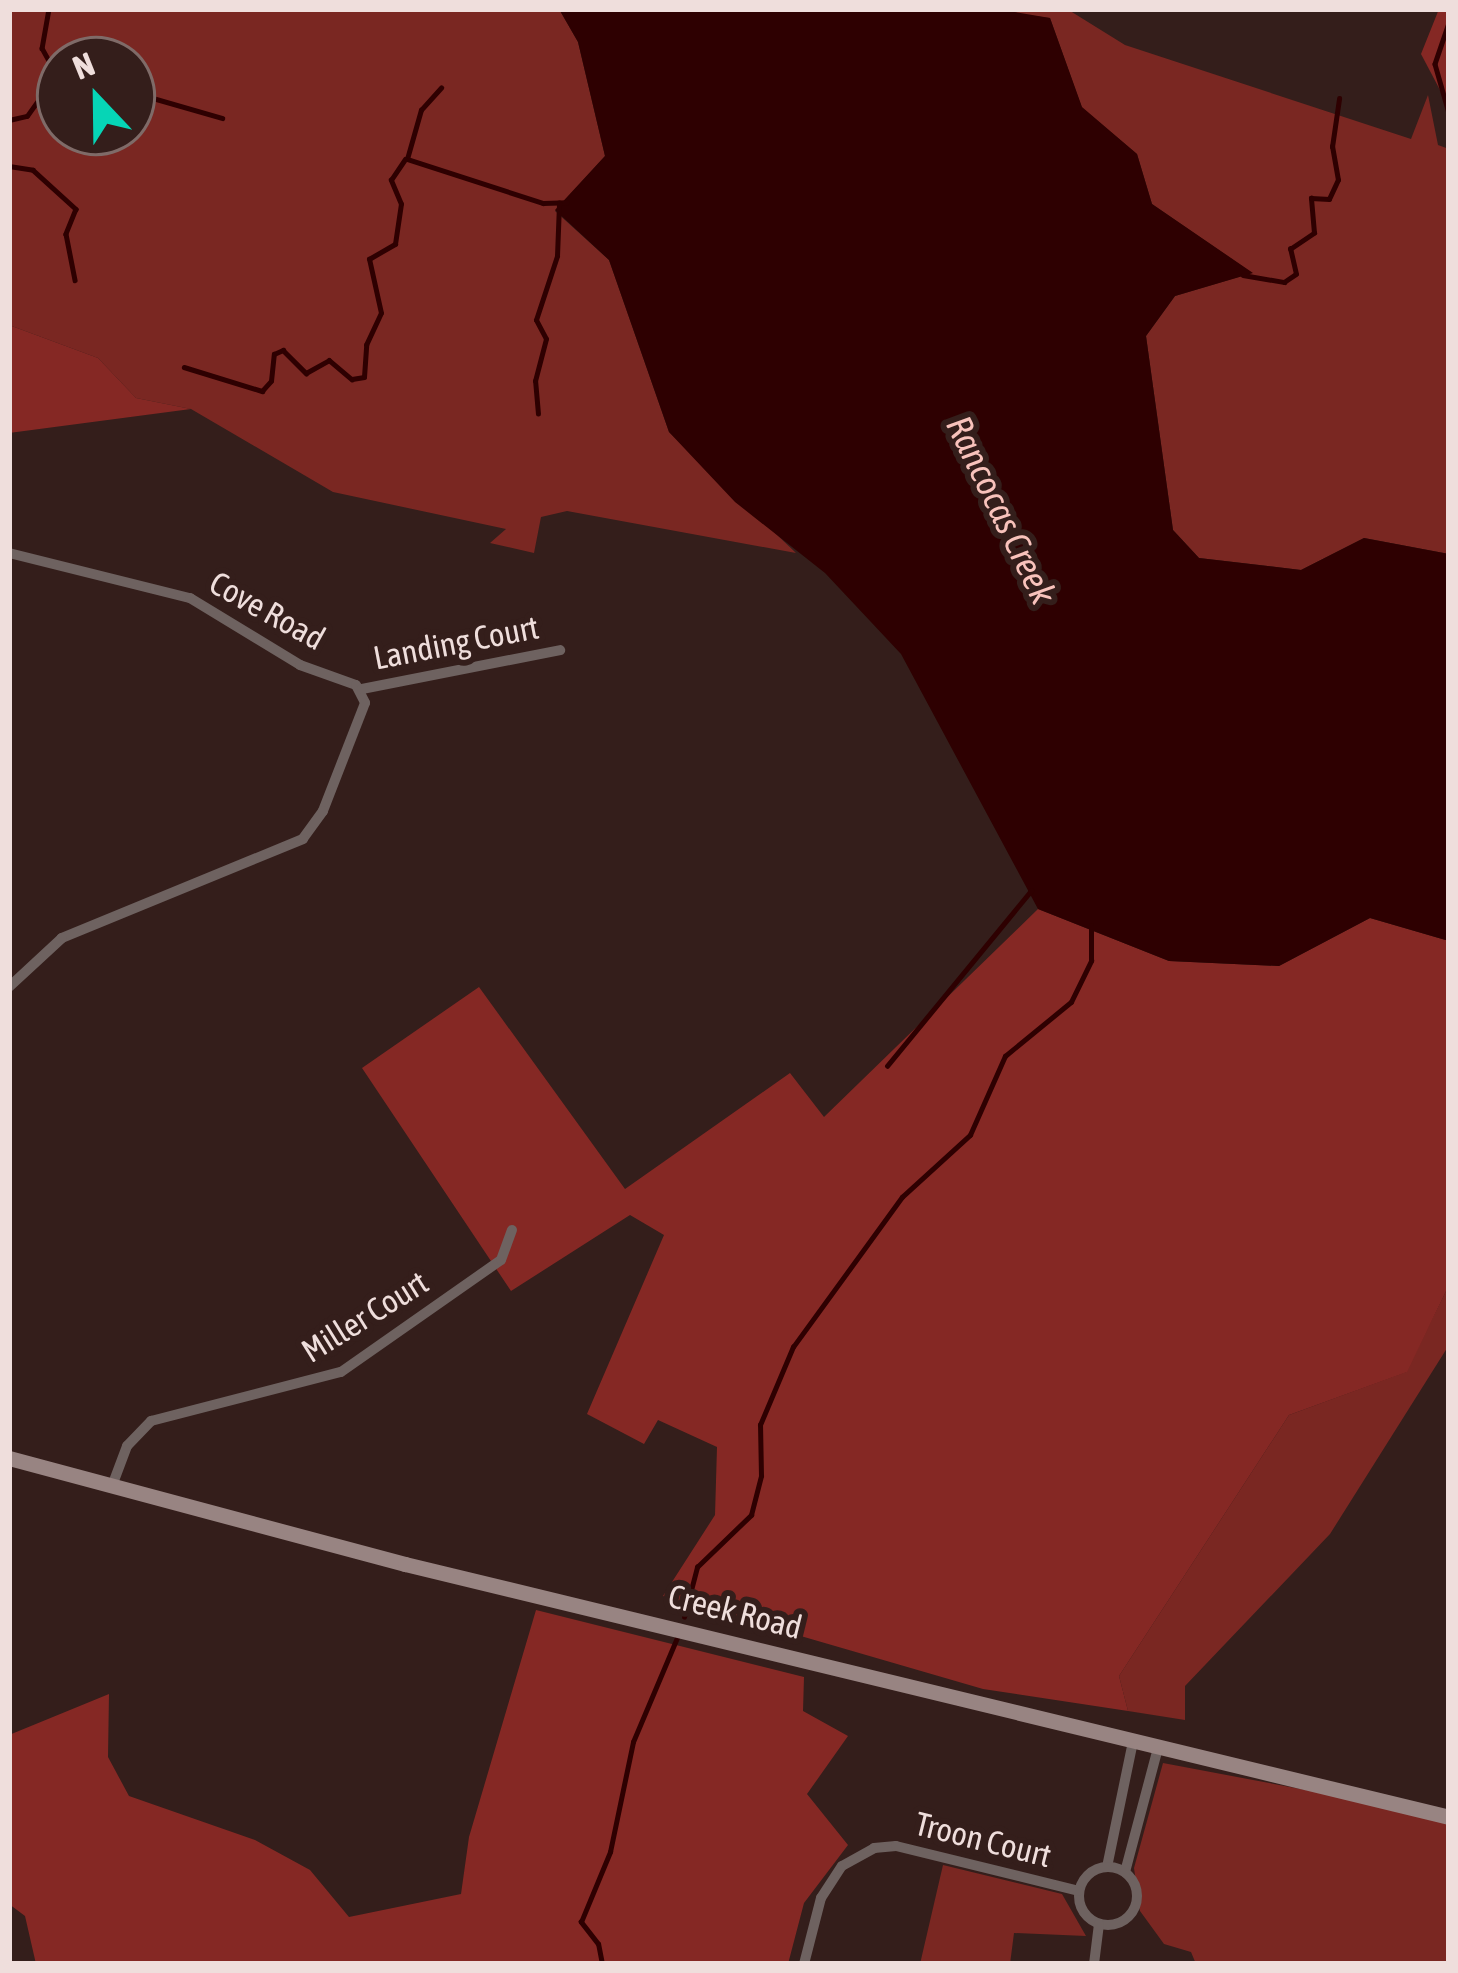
<!DOCTYPE html>
<style>
body{margin:0}
#map{position:relative;width:1458px;height:1973px;overflow:hidden;background:#341e1b;font-family:"Asap Condensed",sans-serif}
div>[style]{position:absolute}
[style*='--x']{left:calc(var(--x)*1px);top:calc(var(--y)*1px);width:calc(var(--w)*1px);rotate:calc(var(--a)*1deg)}
.green>*{inset:0;background:#7a2722}
.forest>*{inset:0;background:#852824}
.water>*{inset:0;background:#2e0001}
.stream>*{height:4.5px;margin:-2.25px;padding:0 2.25px;transform-origin:2.25px;border-radius:2.25px;background:#2e0001}
.street>*{height:10px;margin:-5px;padding:0 5px;transform-origin:5px;border-radius:5px;background:#6e6260}
.street>.ring{margin:-5px;padding:0;box-sizing:content-box;background:none;border:10px solid #6e6260;border-radius:50%}
.secondary>*{height:15px;margin:-7.5px;padding:0 7.5px;transform-origin:7.5px;border-radius:7.5px;background:#988482}
span{translate:-50% -50%;white-space:nowrap;text-align:center;line-height:1.15;-webkit-text-stroke:12px #341e1b;paint-order:stroke}
.street-label{font-size:33px;color:#efdedc}
.water-label{font-size:36px;color:#f8c2bb;font-style:italic}
.frame{position:absolute;inset:0;border:12px solid #efdedc;pointer-events:none}
.north{position:absolute;left:36px;top:36px;width:120px;height:120px;box-sizing:border-box;background:#341e1b;border:3px solid #7f6b68;border-radius:50%;rotate:338deg;font-size:33px;font-weight:700;line-height:48px;text-align:center;color:#efdedc}
.north::after{content:'';display:block;margin:auto;width:42px;height:54px;background:#06d5b6;clip-path:polygon(50% 0,100% 100%,50% 72%,0 100%)}
</style>
<div id="map">
<div class="green">
<i style="clip-path:polygon(evenodd,9px 9px,559px 9px,578px 42px,605px 156px,555px 211px,609px 260px,669px 432px,796px 553px,567px 511px,541px 517px,534px 553px,490px 543px,506px 529px,333px 492px,191px 409px,136px 398px,98px 358px,9px 325px,9px 9px,60px 60px,132px 60px,132px 132px,60px 132px,60px 60px)"></i>
<i style="clip-path:polygon(1067px 9px,1125px 45px,1411px 139px,1428px 95px,1438px 145px,1449px 149px,1449px 554px,1364px 538px,1301px 570px,1199px 558px,1173px 530px,1146px 336px,1175px 296px,1252px 273px,1152px 204px,1137px 154px,1082px 108px,1050px 18px,995px 11px)"></i>
<i style="clip-path:polygon(1449px 1285px,1449px 1345px,1330px 1534px,1185px 1686px,1185px 1720px,1128px 1711px,1119px 1676px,1289px 1415px,1406px 1372px)"></i>
<i style="clip-path:polygon(1163px 1763px,1449px 1817px,1449px 1964px,1196px 1964px,1191px 1952px,1164px 1944px,1140px 1911px,1134px 1868px)"></i>
<i style="clip-path:polygon(943px 1865px,1062px 1894px,1086px 1936px,1014px 1933px,1010px 1964px,920px 1964px)"></i>
</div>
<div class="forest">
<i style="clip-path:polygon(1439px 9px,1449px 9px,1449px 107px,1421px 54px)"></i>
<i style="clip-path:polygon(9px 325px,98px 358px,136px 398px,191px 409px,9px 433px)"></i>
<i style="clip-path:polygon(1038px 909px,1169px 961px,1279px 966px,1370px 918px,1449px 941px,1449px 1285px,1407px 1372px,1289px 1415px,1119px 1676px,1128px 1711px,983px 1689px,663px 1596px,715px 1515px,717px 1447px,658px 1420px,644px 1444px,587px 1414px,664px 1235px,630px 1215px,511px 1291px,362px 1068px,479px 987px,625px 1189px,790px 1073px,824px 1117px)"></i>
<i style="clip-path:polygon(536px 1610px,804px 1677px,803px 1711px,848px 1736px,807px 1794px,848px 1845px,804px 1903px,788px 1964px,36px 1964px,25px 1916px,9px 1904px,9px 1735px,109px 1694px,108px 1757px,129px 1796px,255px 1840px,310px 1870px,349px 1917px,461px 1894px,469px 1837px)"></i>
</div>
<div class="water">
<i style="clip-path:polygon(559px 9px,997px 9px,1050px 18px,1082px 107px,1137px 154px,1152px 204px,1253px 273px,1175px 296px,1146px 336px,1173px 530px,1199px 558px,1301px 570px,1364px 538px,1449px 554px,1449px 941px,1370px 918px,1279px 966px,1169px 961px,1038px 909px,901px 654px,825px 573px,735px 502px,669px 432px,609px 260px,555px 210px,605px 156px,578px 42px)"></i>
</div>
<div class="stream">
<i style="--x:49;--y:9;--w:40;--a:100"></i>
<i style="--x:42;--y:48;--w:37;--a:61"></i>
<i style="--x:1449;--y:23;--w:43;--a:108.9"></i>
<i style="--x:1435;--y:64;--w:51;--a:74.1"></i>
<i style="--x:132;--y:92;--w:94;--a:16.1"></i>
<i style="--x:9;--y:120;--w:18;--a:-13"></i>
<i style="--x:27;--y:116;--w:47;--a:-54.6"></i>
<i style="--x:407;--y:159;--w:143;--a:17.9"></i>
<i style="--x:543;--y:203;--w:24;--a:-2"></i>
<i style="--x:407;--y:159;--w:51;--a:-74.1"></i>
<i style="--x:421;--y:110;--w:30;--a:-48"></i>
<i style="--x:9;--y:166;--w:24;--a:9"></i>
<i style="--x:33;--y:170;--w:58;--a:42.2"></i>
<i style="--x:76;--y:209;--w:27;--a:112"></i>
<i style="--x:66;--y:234;--w:47;--a:78.9"></i>
<i style="--x:1243;--y:275;--w:42;--a:9.7"></i>
<i style="--x:1284;--y:282;--w:14;--a:-34"></i>
<i style="--x:1296;--y:274;--w:26;--a:-103"></i>
<i style="--x:1290;--y:249;--w:29;--a:-34"></i>
<i style="--x:1314;--y:233;--w:35;--a:-95"></i>
<i style="--x:1311;--y:198;--w:18;--a:3"></i>
<i style="--x:1329;--y:199;--w:21;--a:-65"></i>
<i style="--x:1338;--y:180;--w:34;--a:-100"></i>
<i style="--x:1332;--y:147;--w:49;--a:-81.7"></i>
<i style="--x:184;--y:367;--w:82;--a:17.1"></i>
<i style="--x:262;--y:391;--w:13;--a:-48"></i>
<i style="--x:271;--y:381;--w:27;--a:-84"></i>
<i style="--x:274;--y:354;--w:10;--a:-24"></i>
<i style="--x:283;--y:350;--w:33;--a:45"></i>
<i style="--x:306;--y:373;--w:26;--a:-29"></i>
<i style="--x:329;--y:360;--w:30;--a:40"></i>
<i style="--x:352;--y:379;--w:12;--a:-9"></i>
<i style="--x:364;--y:377;--w:32;--a:-86"></i>
<i style="--x:366;--y:345;--w:35;--a:-65"></i>
<i style="--x:381;--y:313;--w:55;--a:-102.5"></i>
<i style="--x:369;--y:259;--w:30;--a:-30"></i>
<i style="--x:395;--y:244;--w:40;--a:-81.5"></i>
<i style="--x:401;--y:204;--w:26;--a:-113"></i>
<i style="--x:391;--y:180;--w:25;--a:-56"></i>
<i style="--x:538;--y:414;--w:33;--a:-95"></i>
<i style="--x:535;--y:381;--w:43;--a:-75.3"></i>
<i style="--x:546;--y:339;--w:21;--a:-118"></i>
<i style="--x:536;--y:320;--w:67;--a:-71.8"></i>
<i style="--x:557;--y:256;--w:53;--a:-87.8"></i>
<i style="--x:887;--y:1066;--w:227;--a:-50.6"></i>
<i style="--x:684;--y:1617;--w:52;--a:-75.4"></i>
<i style="--x:697;--y:1567;--w:75;--a:-43.9"></i>
<i style="--x:751;--y:1515;--w:40;--a:-75.6"></i>
<i style="--x:761;--y:1476;--w:51;--a:-91.1"></i>
<i style="--x:760;--y:1425;--w:85;--a:-67.1"></i>
<i style="--x:793;--y:1347;--w:185;--a:-54"></i>
<i style="--x:902;--y:1197;--w:92;--a:-42.4"></i>
<i style="--x:970;--y:1135;--w:86;--a:-66.1"></i>
<i style="--x:1005;--y:1056;--w:85;--a:-39.3"></i>
<i style="--x:1071;--y:1002;--w:46;--a:-64"></i>
<i style="--x:1091;--y:961;--w:35;--a:-90"></i>
<i style="--x:602;--y:1964;--w:20;--a:-101"></i>
<i style="--x:598;--y:1944;--w:28;--a:-128"></i>
<i style="--x:581;--y:1922;--w:76;--a:-67.5"></i>
<i style="--x:610;--y:1852;--w:112;--a:-78.2"></i>
<i style="--x:633;--y:1742;--w:113;--a:-67.1"></i>
</div>
<div class="street">
<i style="--x:9;--y:553;--w:187;--a:14"></i>
<i style="--x:190;--y:598;--w:129;--a:31.3"></i>
<i style="--x:300;--y:665;--w:59;--a:19.7"></i>
<i style="--x:356;--y:685;--w:20;--a:63"></i>
<i style="--x:365;--y:703;--w:116;--a:111.3"></i>
<i style="--x:323;--y:811;--w:34;--a:126"></i>
<i style="--x:303;--y:839;--w:261;--a:157.7"></i>
<i style="--x:62;--y:938;--w:72;--a:137.2"></i>
<i style="--x:362;--y:689;--w:202;--a:-11.1"></i>
<i style="--x:112;--y:1486;--w:43;--a:-69.4"></i>
<i style="--x:127;--y:1446;--w:35;--a:-46"></i>
<i style="--x:151;--y:1421;--w:196;--a:-14.5"></i>
<i style="--x:341;--y:1372;--w:195;--a:-35"></i>
<i style="--x:501;--y:1260;--w:32;--a:-70"></i>
<i style="--x:1107;--y:1867;--w:128;--a:-78.3"></i>
<i class="ring" style="left:1079px;top:1867px;width:48px;height:48px"></i>
<i style="--x:1125;--y:1872;--w:128;--a:-75.1"></i>
<i style="--x:804;--y:1964;--w:68;--a:-75.6"></i>
<i style="--x:821;--y:1898;--w:38;--a:-57"></i>
<i style="--x:842;--y:1866;--w:37;--a:-29"></i>
<i style="--x:874;--y:1848;--w:22;--a:-5"></i>
<i style="--x:896;--y:1846;--w:188;--a:13.8"></i>
<i style="--x:1094;--y:1964;--w:40;--a:-82.9"></i>
</div>
<div class="secondary">
<i style="--x:9;--y:1458;--w:410;--a:15"></i>
<i style="--x:405;--y:1564;--w:1074;--a:13.62"></i>
</div>
<div class="street-label">
<span style="left:267px;top:611px;rotate:29deg">Cove Road</span>
<span style="left:456px;top:643px;rotate:-11deg">Landing Court</span>
<span style="left:365px;top:1317px;rotate:-32deg">Miller Court</span>
<span style="left:735px;top:1612px;rotate:14deg">Creek Road</span>
<span style="left:983px;top:1840px;rotate:14deg">Troon Court</span>
</div>
<div class="water-label">
<span style="left:1001px;top:510px;rotate:64deg">Rancocas Creek</span>
</div>
<div class="frame"></div>
<div class="north">N</div>
</div>
